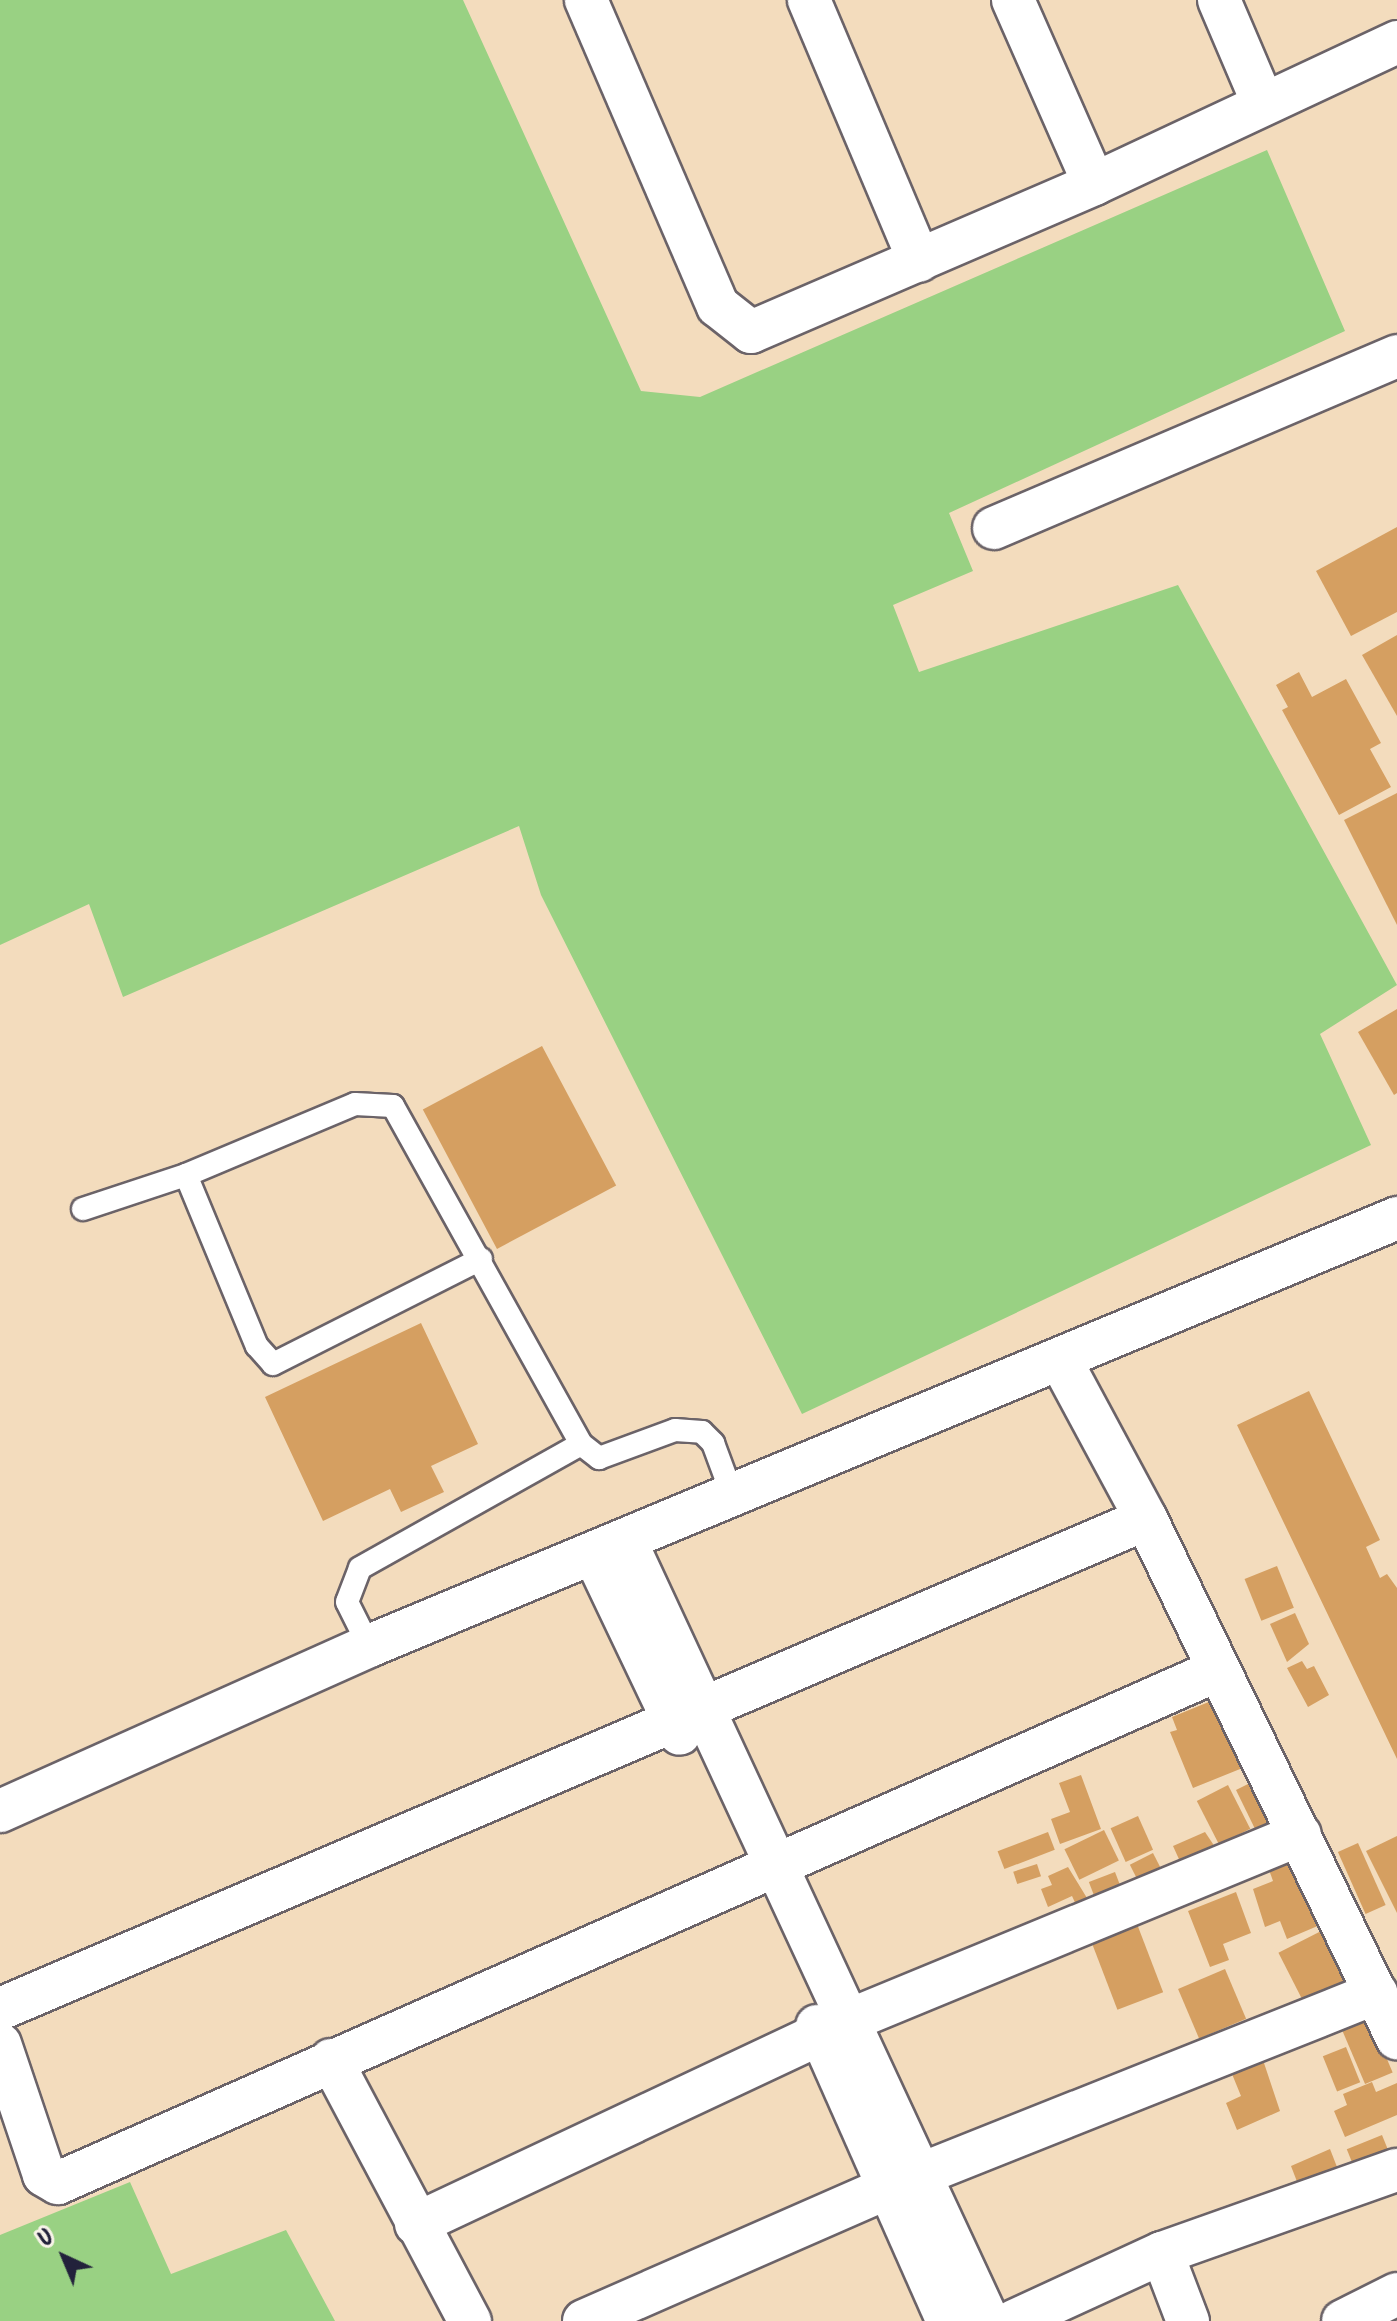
<!DOCTYPE html>
<style>
body{margin:0}
#map{position:relative;width:1397px;height:2321px;overflow:hidden;background:#f3dcbd;font-family:Kalam,sans-serif}
div>[style]{position:absolute}
[style*='--x']{left:calc(var(--x)*1px);top:calc(var(--y)*1px);width:calc(var(--w)*1px);rotate:calc(var(--a)*1deg)}
.green>*{inset:0;background:#99d183}
.building>*{inset:0;background:#d59f61;transform-origin:0 0}
.roads{filter:drop-shadow(2px 0 #6b6368) drop-shadow(-2px 0 #6b6368) drop-shadow(0 2px #6b6368) drop-shadow(0 -2px #6b6368)}
.service>*{height:22px;margin:-11px;padding:0 11px;transform-origin:11px;border-radius:11px;background:#fff}
.minor>*{height:42px;margin:-21px;padding:0 21px;transform-origin:21px;border-radius:21px;background:#fff}
span{translate:-50% -50%;white-space:nowrap;text-align:center;line-height:1.15;-webkit-text-stroke:6px #f7f3e8;paint-order:stroke}
.north{position:absolute;left:24px;top:2217px;width:80px;height:80px;-webkit-text-stroke:6px #f7f3e8;paint-order:stroke;rotate:316deg;font-size:22px;font-weight:700;line-height:32px;text-align:center;color:#22223b}
.north::after{content:'';display:block;margin:auto;width:28px;height:36px;background:#22223b;clip-path:polygon(50% 0,100% 100%,50% 72%,0 100%)}
</style>
<div id="map">
<div class="green">
<i style="clip-path:polygon(0 0,463px 0,641px 391px,700px 397px,1267px 150px,1345px 331px,949px 513px,973px 571px,893px 605px,919px 672px,1178px 585px,1397px 985px,1320px 1034px,1371px 1145px,802px 1414px,541px 895px,519px 826px,123px 997px,89px 904px,0 945px)"></i>
<i style="clip-path:polygon(130px 2182px,171px 2274px,286px 2230px,335px 2321px,0 2321px,0 2235px)"></i>
</div>
<div class="building">
<i style="clip-path:polygon(1397px 527px,1397px 612px,1351px 636px,1316px 571px)"></i>
<i style="clip-path:polygon(1397px 635px,1397px 716px,1362px 655px)"></i>
<i style="clip-path:polygon(1299px 672px,1312px 697px,1346px 679px,1381px 743px,1370px 749px,1391px 787px,1339px 815px,1282px 710px,1288px 707px,1276px 685px)"></i>
<i style="clip-path:polygon(1397px 793px,1397px 925px,1344px 820px)"></i>
<i style="clip-path:polygon(1397px 1009px,1397px 1093px,1394px 1095px,1358px 1032px)"></i>
<i style="left:542px;top:1046px;width:158px;height:135px;rotate:62deg"></i>
<i style="clip-path:polygon(421px 1323px,478px 1444px,431px 1466px,444px 1492px,401px 1512px,390px 1489px,323px 1521px,265px 1397px)"></i>
<i style="clip-path:polygon(1309px 1391px,1380px 1540px,1366px 1547px,1380px 1578px,1387px 1574px,1397px 1588px,1397px 1759px,1237px 1425px)"></i>
<i style="left:1277px;top:1566px;width:45px;height:35px;rotate:68deg"></i>
<i style="clip-path:polygon(1295px 1613px,1309px 1644px,1287px 1662px,1270px 1624px)"></i>
<i style="clip-path:polygon(1302px 1661px,1307px 1669px,1314px 1666px,1329px 1695px,1308px 1707px,1287px 1668px)"></i>
<i style="clip-path:polygon(1216px 1699px,1250px 1765px,1193px 1788px,1170px 1732px,1177px 1730px,1172px 1717px)"></i>
<i style="clip-path:polygon(1081px 1775px,1101px 1829px,1060px 1844px,1051px 1819px,1070px 1812px,1059px 1783px)"></i>
<i style="clip-path:polygon(1254px 1781px,1281px 1837px,1257px 1833px,1236px 1790px)"></i>
<i style="left:1228px;top:1785px;width:49px;height:35px;rotate:63deg"></i>
<i style="left:1138px;top:1816px;width:37px;height:30px;rotate:66deg"></i>
<i style="left:1104px;top:1830px;width:34px;height:44px;rotate:64deg"></i>
<i style="left:1048px;top:1832px;width:19px;height:54px;rotate:69deg"></i>
<i style="clip-path:polygon(1205px 1832px,1225px 1862px,1188px 1879px,1173px 1846px)"></i>
<i style="clip-path:polygon(1397px 1836px,1397px 1913px,1366px 1851px)"></i>
<i style="left:1358px;top:1843px;width:68px;height:22px;rotate:66deg"></i>
<i style="left:1153px;top:1853px;width:34px;height:26px;rotate:63deg"></i>
<i style="clip-path:polygon(1293px 1857px,1320px 1925px,1287px 1939px,1280px 1921px,1265px 1927px,1253px 1889px,1273px 1881px,1268px 1867px)"></i>
<i style="left:1037px;top:1864px;width:13px;height:25px;rotate:72deg"></i>
<i style="clip-path:polygon(1068px 1867px,1098px 1916px,1084px 1922px,1072px 1896px,1048px 1907px,1041px 1889px,1052px 1885px,1048px 1876px)"></i>
<i style="left:1115px;top:1872px;width:19px;height:28px;rotate:69deg"></i>
<i style="clip-path:polygon(1236px 1892px,1251px 1933px,1223px 1944px,1229px 1960px,1210px 1967px,1188px 1911px)"></i>
<i style="left:1137px;top:1924px;width:73px;height:49px;rotate:69deg"></i>
<i style="left:1331px;top:1926px;width:71px;height:59px;rotate:63deg"></i>
<i style="left:1225px;top:1969px;width:54px;height:51px;rotate:67deg"></i>
<i style="left:1370px;top:2019px;width:58px;height:30px;rotate:67deg"></i>
<i style="left:1346px;top:2047px;width:38px;height:25px;rotate:68deg"></i>
<i style="clip-path:polygon(1262px 2057px,1280px 2111px,1237px 2130px,1226px 2103px,1241px 2096px,1232px 2074px)"></i>
<i style="clip-path:polygon(1372px 2082px,1376px 2092px,1397px 2083px,1397px 2115px,1345px 2137px,1334px 2111px,1347px 2105px,1343px 2094px)"></i>
<i style="left:1382px;top:2135px;width:27px;height:38px;rotate:68deg"></i>
<i style="clip-path:polygon(1330px 2149px,1337px 2167px,1301px 2192px,1291px 2166px)"></i>
</div>
<div class="roads">
<div class="service">
<i style="--x:186;--y:1175;--w:185;--a:67.5"></i>
<i style="--x:257;--y:1346;--w:24;--a:48"></i>
<i style="--x:273;--y:1364;--w:233;--a:-26.8"></i>
<i style="--x:83;--y:1209;--w:108;--a:-18.3"></i>
<i style="--x:186;--y:1175;--w:183;--a:-22.8"></i>
<i style="--x:355;--y:1104;--w:38;--a:3"></i>
<i style="--x:393;--y:1106;--w:387;--a:60.9"></i>
<i style="--x:581;--y:1444;--w:23;--a:38"></i>
<i style="--x:599;--y:1458;--w:81;--a:-20.2"></i>
<i style="--x:675;--y:1430;--w:27;--a:4"></i>
<i style="--x:702;--y:1432;--w:16;--a:45"></i>
<i style="--x:713;--y:1443;--w:58;--a:69.7"></i>
<i style="--x:369;--y:1646;--w:49;--a:-116.6"></i>
<i style="--x:347;--y:1602;--w:36;--a:-69"></i>
<i style="--x:360;--y:1568;--w:253;--a:-29.3"></i>
</div>
<div class="minor">
<i style="--x:586;--y:0;--w:333;--a:66.7"></i>
<i style="--x:718;--y:306;--w:42;--a:38.2"></i>
<i style="--x:751;--y:332;--w:374;--a:-23.3"></i>
<i style="--x:1094;--y:184;--w:335;--a:-25.1"></i>
<i style="--x:809;--y:0;--w:283;--a:67.1"></i>
<i style="--x:1013;--y:0;--w:201;--a:66.2"></i>
<i style="--x:1219;--y:0;--w:112;--a:66.9"></i>
<i style="--x:994;--y:528;--w:438;--a:-23.1"></i>
<i style="--x:1061;--y:1361;--w:179;--a:61.7"></i>
<i style="--x:1146;--y:1519;--w:577;--a:64.19"></i>
<i style="--x:625;--y:1540;--w:861;--a:65.07"></i>
<i style="--x:594;--y:1554;--w:199;--a:64.5"></i>
<i style="--x:0;--y:1811;--w:404;--a:-24.1"></i>
<i style="--x:369;--y:1646;--w:1114;--a:-22.6"></i>
<i style="--x:0;--y:2009;--w:1246;--a:-23.15"></i>
<i style="--x:817;--y:2026;--w:323;--a:66.1"></i>
<i style="--x:0;--y:2044;--w:138;--a:71.4"></i>
<i style="--x:44;--y:2175;--w:16;--a:30"></i>
<i style="--x:58;--y:2183;--w:1268;--a:-23.86"></i>
<i style="--x:331;--y:2060;--w:296;--a:62"></i>
<i style="--x:416;--y:2224;--w:474;--a:-25.2"></i>
<i style="--x:845;--y:2022;--w:492;--a:-22.4"></i>
<i style="--x:1162;--y:2253;--w:73;--a:69.1"></i>
<i style="--x:584;--y:2321;--w:328;--a:-23.7"></i>
<i style="--x:884;--y:2189;--w:530;--a:-21.72"></i>
<i style="--x:1014;--y:2321;--w:163;--a:-24.7"></i>
<i style="--x:1162;--y:2253;--w:249;--a:-19.5"></i>
<i style="--x:1343;--y:2321;--w:60;--a:-26.6"></i>
</div>
</div>
<div class="north">U</div>
</div>
